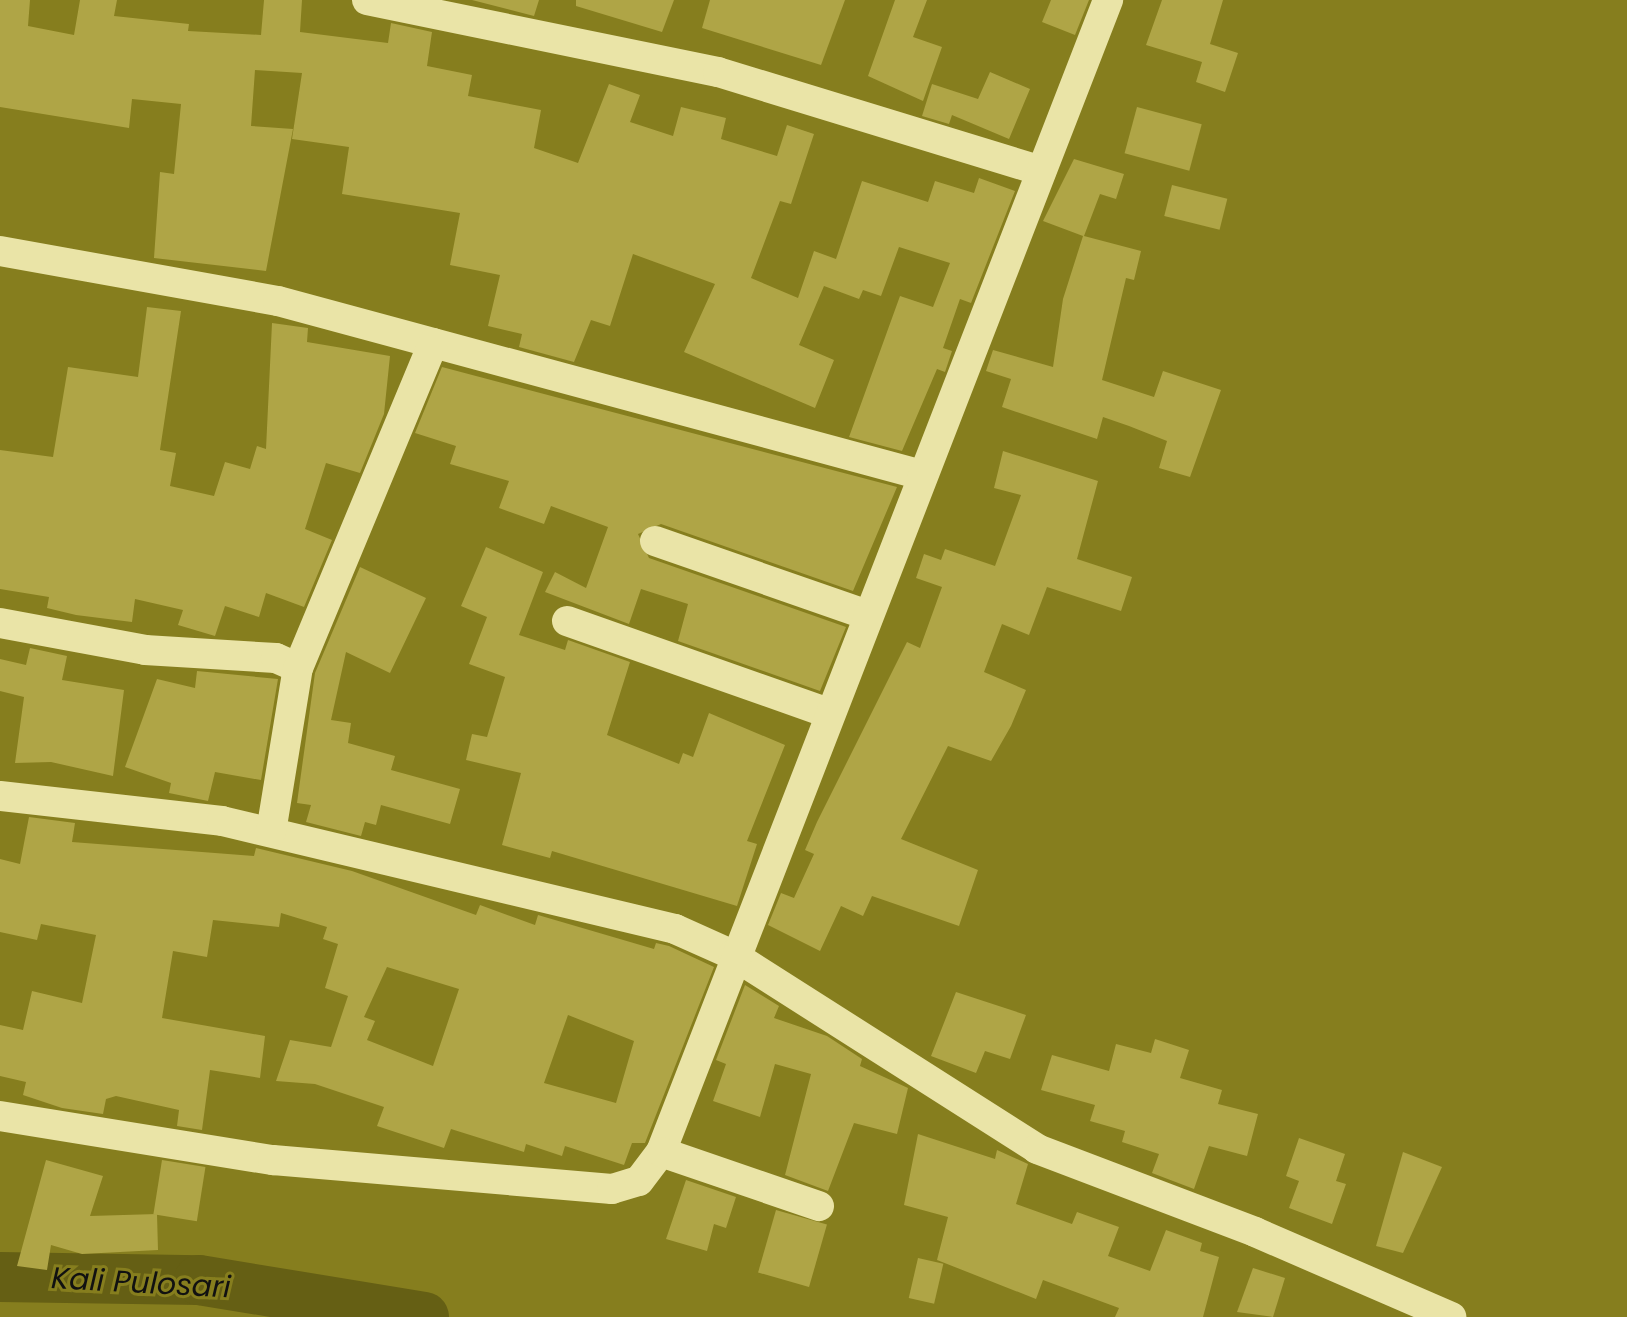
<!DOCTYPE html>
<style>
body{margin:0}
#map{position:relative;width:1627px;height:1317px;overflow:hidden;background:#867e1e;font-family:Poppins,sans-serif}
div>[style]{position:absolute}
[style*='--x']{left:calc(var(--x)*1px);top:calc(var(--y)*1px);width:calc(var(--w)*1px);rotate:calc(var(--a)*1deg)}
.river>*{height:50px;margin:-25px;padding:0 25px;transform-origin:25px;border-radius:25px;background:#655f14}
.building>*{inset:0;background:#afa546;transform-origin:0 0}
.street>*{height:30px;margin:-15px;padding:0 15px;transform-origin:15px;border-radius:15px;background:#eae4a7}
span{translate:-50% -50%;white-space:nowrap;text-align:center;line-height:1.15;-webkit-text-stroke:6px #867e1e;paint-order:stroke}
.water-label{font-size:30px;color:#111;font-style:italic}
</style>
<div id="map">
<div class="river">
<i style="--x:0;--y:1277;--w:199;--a:0.9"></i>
<i style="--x:199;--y:1280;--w:228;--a:9.3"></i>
</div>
<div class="building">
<i style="clip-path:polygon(0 0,30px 0,28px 26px,74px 35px,80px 0,117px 0,114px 16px,189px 24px,188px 31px,261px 35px,264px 0,302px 0,300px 32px,388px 43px,391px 23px,432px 32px,427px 66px,472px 75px,468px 96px,541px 110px,534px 148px,578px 163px,609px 84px,640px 95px,630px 122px,673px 136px,681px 107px,726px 118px,721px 139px,777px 156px,787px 125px,814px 134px,791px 204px,780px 201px,751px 278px,798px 298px,814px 251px,836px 259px,862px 181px,928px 202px,935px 181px,974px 193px,979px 178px,1015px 191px,971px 303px,960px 299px,943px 348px,952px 351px,945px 372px,937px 369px,902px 451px,849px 437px,900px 296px,933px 307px,950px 263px,899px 247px,881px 296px,863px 290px,859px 299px,824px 286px,799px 345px,834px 360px,815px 408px,684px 352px,715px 284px,633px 254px,610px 326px,591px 320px,574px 362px,519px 347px,522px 334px,488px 326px,500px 275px,450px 265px,460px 213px,342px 194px,349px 147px,292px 139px,302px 73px,255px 70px,251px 126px,293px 129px,266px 271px,154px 258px,160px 172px,174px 174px,181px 104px,132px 99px,129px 128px,0 107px)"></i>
<i style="clip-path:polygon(472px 0,539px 0,534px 16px)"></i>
<i style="clip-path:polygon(576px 0,674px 0,662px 32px,576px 6px)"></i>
<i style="clip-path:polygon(710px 0,845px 0,821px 65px,702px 28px)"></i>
<i style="clip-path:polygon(895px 0,927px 0,913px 37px,942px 47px,923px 101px,868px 76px)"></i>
<i style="clip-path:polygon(1051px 0,1089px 0,1075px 35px,1042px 22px)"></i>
<i style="clip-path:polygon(1162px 0,1223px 0,1210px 44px,1238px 53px,1225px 92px,1196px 82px,1202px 62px,1146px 45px)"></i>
<i style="clip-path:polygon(990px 72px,1030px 89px,1009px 139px,952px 115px,949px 124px,922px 116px,932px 84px,978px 99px)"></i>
<i style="left:1137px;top:107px;width:67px;height:48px;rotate:15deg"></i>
<i style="clip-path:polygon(1074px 159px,1124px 174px,1116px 199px,1100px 194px,1084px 236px,1141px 251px,1134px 280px,1126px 278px,1102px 380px,1154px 397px,1163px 371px,1221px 390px,1190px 477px,1159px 468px,1167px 441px,1129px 426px,1103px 417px,1097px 439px,1002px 407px,1011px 379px,986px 371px,993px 350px,1053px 367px,1063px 299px,1083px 236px,1043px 221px)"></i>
<i style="left:1172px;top:185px;width:57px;height:32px;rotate:14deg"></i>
<i style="clip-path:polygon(147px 307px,181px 311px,160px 450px,176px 453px,170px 486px,214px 496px,225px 462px,250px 469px,257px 446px,266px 449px,272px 323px,308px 328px,307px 342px,390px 356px,384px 414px,360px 473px,326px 463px,305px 529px,332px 540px,304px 607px,266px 593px,259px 617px,225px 606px,215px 636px,178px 625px,183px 610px,135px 599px,132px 622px,76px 615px,47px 608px,49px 597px,0 589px,0 450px,53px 457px,68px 367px,138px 377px)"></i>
<i style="clip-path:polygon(442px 367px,897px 487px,853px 591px,661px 524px,638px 534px,649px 558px,846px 627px,820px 691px,678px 641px,688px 604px,641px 589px,629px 624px,545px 592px,555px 572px,586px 588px,608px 527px,551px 506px,544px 524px,499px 508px,509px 481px,450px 464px,456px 446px,415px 433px)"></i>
<i style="clip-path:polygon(1003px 451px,1098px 481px,1077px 559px,1132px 577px,1121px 611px,1047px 587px,1029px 635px,1002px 624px,984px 672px,1026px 690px,1011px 726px,991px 761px,948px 746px,901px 839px,978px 870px,959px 926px,872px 896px,863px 916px,841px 906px,820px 951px,768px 925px,781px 893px,794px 898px,814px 854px,805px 850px,817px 822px,907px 642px,920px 648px,942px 587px,916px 578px,924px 554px,941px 560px,945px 549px,995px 566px,1021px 495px,994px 488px)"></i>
<i style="clip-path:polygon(486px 547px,543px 572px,519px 635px,565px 650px,568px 640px,630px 662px,607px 735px,679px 764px,683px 753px,693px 757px,709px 713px,785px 745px,747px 841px,757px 844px,737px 906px,552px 851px,550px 858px,502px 845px,521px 773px,466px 760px,472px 734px,487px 737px,505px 677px,469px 664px,487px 617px,461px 606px)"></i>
<i style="clip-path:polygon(360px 567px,426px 598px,390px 673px,346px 652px,331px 720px,351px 723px,348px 743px,395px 756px,391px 770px,460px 789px,450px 824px,381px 805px,376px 825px,365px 822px,361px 836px,306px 822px,311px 805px,297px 803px,315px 673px)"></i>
<i style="clip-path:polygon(30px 648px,67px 656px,62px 680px,124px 690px,113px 776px,51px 762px,15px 763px,24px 697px,0 691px,0 659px,26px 665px)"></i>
<i style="clip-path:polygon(197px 671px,278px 679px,261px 780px,215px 772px,208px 801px,169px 793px,171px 783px,125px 767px,157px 679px,195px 688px)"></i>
<i style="clip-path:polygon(evenodd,29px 817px,75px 823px,72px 842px,254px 856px,256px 848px,352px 871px,476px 915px,480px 905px,535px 925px,538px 915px,654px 949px,656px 943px,669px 946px,714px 967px,645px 1143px,632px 1143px,624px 1165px,565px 1146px,562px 1156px,526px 1144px,524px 1152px,451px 1129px,444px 1148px,377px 1126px,384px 1107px,315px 1084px,276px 1081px,290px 1040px,331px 1047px,348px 996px,325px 988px,338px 944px,323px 939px,327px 927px,281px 913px,279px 927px,213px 920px,207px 957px,173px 951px,162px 1018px,265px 1036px,260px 1078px,210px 1070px,202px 1130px,177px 1126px,179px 1110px,116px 1096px,106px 1099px,103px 1114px,62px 1108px,23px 1095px,26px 1082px,0 1076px,0 1025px,23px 1030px,32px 991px,82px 1003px,96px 935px,41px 924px,37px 940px,0 932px,0 859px,20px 864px,29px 817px,387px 967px,459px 989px,433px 1066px,367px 1040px,375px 1021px,364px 1017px,387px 967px,29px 817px,568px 1015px,634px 1041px,616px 1103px,544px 1083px,568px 1015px)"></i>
<i style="clip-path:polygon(745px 985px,779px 1006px,774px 1018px,827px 1036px,862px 1059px,860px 1066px,908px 1088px,897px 1134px,854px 1123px,828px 1191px,785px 1175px,811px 1074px,775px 1064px,760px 1117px,713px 1101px,726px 1064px,716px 1060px)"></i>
<i style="clip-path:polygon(956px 992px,1026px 1015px,1010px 1059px,985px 1051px,976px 1073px,931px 1056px)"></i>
<i style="clip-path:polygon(1155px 1039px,1189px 1050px,1180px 1078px,1222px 1090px,1218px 1104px,1258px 1114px,1247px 1156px,1209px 1146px,1194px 1189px,1152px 1173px,1159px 1154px,1122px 1142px,1125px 1131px,1090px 1121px,1095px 1105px,1041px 1090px,1052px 1055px,1109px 1071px,1116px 1044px,1151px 1053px)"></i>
<i style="clip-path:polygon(918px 1134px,995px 1159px,997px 1150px,1028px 1164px,1016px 1204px,1072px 1224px,1077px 1212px,1119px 1227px,1108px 1256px,1150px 1271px,1166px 1230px,1202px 1243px,1200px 1251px,1219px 1257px,1203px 1317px,1115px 1317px,1119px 1308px,1043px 1280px,1036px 1299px,937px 1260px,948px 1217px,904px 1205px)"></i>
<i style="clip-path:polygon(1299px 1138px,1345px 1154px,1336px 1181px,1346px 1184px,1332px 1224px,1289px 1208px,1299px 1181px,1286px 1176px)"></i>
<i style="clip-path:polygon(1403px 1152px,1442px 1167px,1403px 1253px,1376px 1246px)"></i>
<i style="clip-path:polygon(46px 1160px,103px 1176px,90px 1216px,157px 1214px,158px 1250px,82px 1254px,51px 1245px,47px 1270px,17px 1266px)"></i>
<i style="left:162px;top:1160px;width:44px;height:55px;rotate:9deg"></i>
<i style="clip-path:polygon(686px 1180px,736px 1197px,726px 1228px,714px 1224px,707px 1251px,666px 1239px)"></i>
<i style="left:776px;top:1210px;width:53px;height:65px;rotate:16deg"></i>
<i style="left:918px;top:1258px;width:26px;height:41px;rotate:13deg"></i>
<i style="clip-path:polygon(1253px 1268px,1285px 1278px,1273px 1317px,1237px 1312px)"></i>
</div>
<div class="street">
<i style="--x:367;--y:0;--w:358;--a:11.6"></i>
<i style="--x:718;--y:72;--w:338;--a:17"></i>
<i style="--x:0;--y:251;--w:282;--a:10.2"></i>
<i style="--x:278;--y:301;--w:667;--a:15.12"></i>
<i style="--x:655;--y:541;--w:225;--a:19.2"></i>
<i style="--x:567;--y:621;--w:277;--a:19.4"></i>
<i style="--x:0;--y:623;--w:147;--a:10.5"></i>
<i style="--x:145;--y:650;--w:131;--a:3.5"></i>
<i style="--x:276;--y:658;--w:24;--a:24"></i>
<i style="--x:0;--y:796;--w:223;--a:6.4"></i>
<i style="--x:222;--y:821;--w:466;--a:13.4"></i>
<i style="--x:675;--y:929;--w:64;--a:24.1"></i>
<i style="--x:733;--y:955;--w:361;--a:32.5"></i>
<i style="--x:1037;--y:1149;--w:233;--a:20.8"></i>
<i style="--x:1255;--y:1232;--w:214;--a:23.4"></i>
<i style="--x:271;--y:832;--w:166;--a:-80.7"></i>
<i style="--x:298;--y:668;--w:352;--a:-67.4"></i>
<i style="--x:0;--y:1116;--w:277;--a:9.2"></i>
<i style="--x:273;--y:1160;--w:340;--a:4.9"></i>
<i style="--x:612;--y:1189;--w:28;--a:-17"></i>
<i style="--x:639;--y:1181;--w:36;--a:-53"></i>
<i style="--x:661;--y:1152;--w:1236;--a:-68.79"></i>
<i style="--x:661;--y:1152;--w:167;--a:18.9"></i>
</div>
<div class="water-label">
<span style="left:141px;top:1283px;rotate:3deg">Kali Pulosari</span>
</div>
</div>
